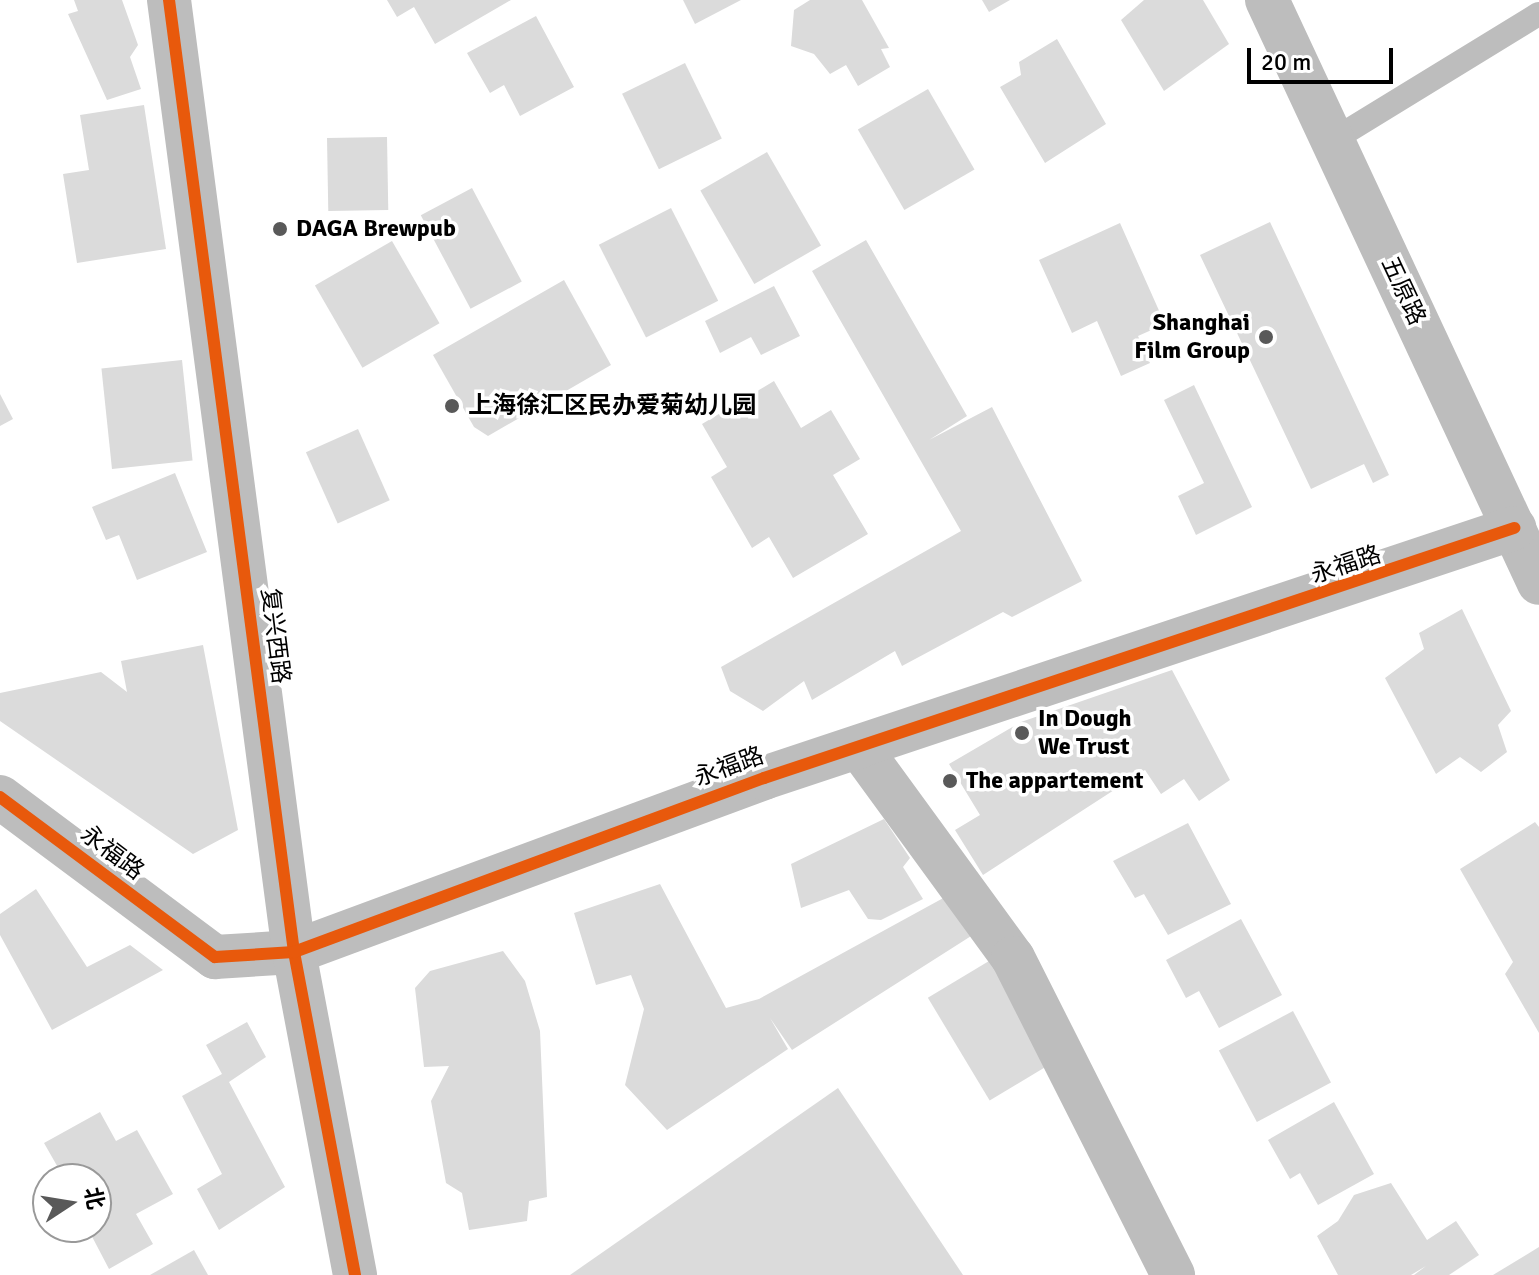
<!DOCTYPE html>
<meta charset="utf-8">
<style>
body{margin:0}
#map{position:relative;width:1539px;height:1275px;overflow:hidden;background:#fff;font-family:Signika,"Noto Sans SC",sans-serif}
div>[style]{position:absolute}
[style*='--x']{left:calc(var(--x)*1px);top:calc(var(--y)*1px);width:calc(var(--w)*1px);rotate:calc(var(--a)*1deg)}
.building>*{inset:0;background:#dbdbdb;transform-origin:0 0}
.service>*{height:24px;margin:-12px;padding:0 12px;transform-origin:12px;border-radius:12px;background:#bdbdbd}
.minor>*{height:44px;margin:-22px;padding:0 22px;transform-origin:22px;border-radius:22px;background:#bdbdbd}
.tertiary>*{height:44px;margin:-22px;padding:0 22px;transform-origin:22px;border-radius:22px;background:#bdbdbd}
.cycleway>*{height:12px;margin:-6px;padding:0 6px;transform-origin:6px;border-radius:6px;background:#e8590c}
.dots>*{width:22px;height:22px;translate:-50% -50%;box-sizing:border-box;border:4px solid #fff;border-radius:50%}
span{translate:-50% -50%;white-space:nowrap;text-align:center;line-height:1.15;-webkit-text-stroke:7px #fff;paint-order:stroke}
.poi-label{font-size:24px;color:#000;font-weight:700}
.left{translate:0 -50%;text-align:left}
.right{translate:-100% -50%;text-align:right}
.street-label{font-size:24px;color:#000}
.north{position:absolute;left:32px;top:1163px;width:80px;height:80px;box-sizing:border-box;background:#fff;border:2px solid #999;border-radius:50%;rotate:78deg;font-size:22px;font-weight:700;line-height:32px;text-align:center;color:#000}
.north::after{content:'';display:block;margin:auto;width:28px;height:36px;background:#595959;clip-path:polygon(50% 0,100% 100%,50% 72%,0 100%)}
.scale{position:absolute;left:1247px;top:48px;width:146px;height:36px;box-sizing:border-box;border:4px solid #000;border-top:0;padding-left:10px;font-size:24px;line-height:28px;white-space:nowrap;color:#000;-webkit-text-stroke:6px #fff;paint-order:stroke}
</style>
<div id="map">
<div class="building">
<i style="clip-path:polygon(74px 0,122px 0,138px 45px,130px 57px,141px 89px,107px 100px,68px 14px,78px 11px)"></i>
<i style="clip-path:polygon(387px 0,511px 0,435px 44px,414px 7px,397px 17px)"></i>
<i style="clip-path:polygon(683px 0,741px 0,695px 24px)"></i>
<i style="clip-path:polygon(810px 0,862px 0,889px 48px,881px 49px,890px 67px,858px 86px,846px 65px,830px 74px,814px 54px,791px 46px,794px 10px)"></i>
<i style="clip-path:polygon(982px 0,1010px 0,989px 12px)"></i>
<i style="clip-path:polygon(1144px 0,1203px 0,1229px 44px,1164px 91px,1121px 20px)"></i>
<i style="clip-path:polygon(536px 16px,574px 87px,520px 116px,504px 85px,490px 93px,467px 53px)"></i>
<i style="clip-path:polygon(1057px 39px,1106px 124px,1045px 163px,1000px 87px,1021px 75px,1019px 62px)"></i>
<i style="left:685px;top:63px;width:84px;height:70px;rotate:64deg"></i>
<i style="left:928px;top:89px;width:93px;height:81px;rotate:60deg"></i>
<i style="clip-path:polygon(144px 105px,166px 249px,77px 263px,63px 174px,89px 170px,80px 115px)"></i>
<i style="left:387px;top:137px;width:73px;height:60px;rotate:89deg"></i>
<i style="left:767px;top:152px;width:108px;height:77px;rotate:60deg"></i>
<i style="left:472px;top:188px;width:106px;height:58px;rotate:62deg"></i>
<i style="left:671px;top:208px;width:104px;height:81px;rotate:63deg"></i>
<i style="clip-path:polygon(1270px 222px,1389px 475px,1373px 483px,1364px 464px,1311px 489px,1200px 255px)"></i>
<i style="clip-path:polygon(1120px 223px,1165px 324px,1138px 336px,1150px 363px,1121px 376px,1097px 321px,1072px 333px,1039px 260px)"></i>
<i style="clip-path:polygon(866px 240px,967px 416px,929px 440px,992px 407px,1082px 581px,1012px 617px,1003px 612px,902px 666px,895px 651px,812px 700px,804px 681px,763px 711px,730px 691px,721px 667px,961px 531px,812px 271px)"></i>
<i style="left:392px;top:241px;width:95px;height:89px;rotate:60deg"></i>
<i style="clip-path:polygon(564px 280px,611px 365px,488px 436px,474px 427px,433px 355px)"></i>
<i style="clip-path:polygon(774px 286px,800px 336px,761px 355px,751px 337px,720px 353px,705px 321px)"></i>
<i style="left:182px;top:360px;width:101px;height:81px;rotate:84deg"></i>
<i style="clip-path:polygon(774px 381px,801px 428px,831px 410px,860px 459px,833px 475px,868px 534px,793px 578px,769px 537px,752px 548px,711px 477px,727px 467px,702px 424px)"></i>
<i style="clip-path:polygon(1194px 385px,1252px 507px,1196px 535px,1178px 496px,1204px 483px,1164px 400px)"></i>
<i style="clip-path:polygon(0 394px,13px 419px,0 426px)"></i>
<i style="left:358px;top:429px;width:78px;height:57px;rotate:66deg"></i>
<i style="clip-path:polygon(175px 473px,207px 552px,137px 580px,119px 535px,106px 540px,92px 507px)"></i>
<i style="clip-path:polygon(1462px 609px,1511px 711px,1498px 725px,1507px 752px,1481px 772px,1460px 757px,1436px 774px,1385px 678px,1424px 649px,1419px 633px)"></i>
<i style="clip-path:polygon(203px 645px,238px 830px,193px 854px,0 721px,0 693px,101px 672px,127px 692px,121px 661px)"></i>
<i style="clip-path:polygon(1172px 670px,1230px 780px,1199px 801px,1184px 779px,1161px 794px,1145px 770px,983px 875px,955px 830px,980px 815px,949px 764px,1021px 722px)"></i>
<i style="clip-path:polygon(884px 819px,910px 858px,903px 867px,923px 899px,881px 920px,868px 919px,849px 890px,801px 908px,791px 864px)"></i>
<i style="clip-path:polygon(1535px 822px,1539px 827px,1539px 1033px,1505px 974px,1513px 962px,1460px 869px)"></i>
<i style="clip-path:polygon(1188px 823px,1231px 904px,1168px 935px,1144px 894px,1135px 898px,1113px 861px)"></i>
<i style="clip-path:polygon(660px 884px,726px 1008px,759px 999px,947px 896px,979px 931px,792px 1050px,770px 1018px,788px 1049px,667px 1130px,625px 1085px,644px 1009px,631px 975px,596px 985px,574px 913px)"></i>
<i style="clip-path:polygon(36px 889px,87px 967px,130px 945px,163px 970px,52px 1030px,0 935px,0 914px)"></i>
<i style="clip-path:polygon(1241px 919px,1282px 995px,1219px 1028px,1199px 991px,1186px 998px,1166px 960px)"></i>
<i style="clip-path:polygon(503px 951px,525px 981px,540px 1031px,547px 1197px,529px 1201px,527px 1221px,469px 1230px,462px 1193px,446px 1183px,431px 1101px,449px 1066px,424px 1067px,415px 988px,430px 971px)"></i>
<i style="left:999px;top:955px;width:120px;height:83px;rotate:59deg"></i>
<i style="left:1293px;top:1011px;width:81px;height:84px;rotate:62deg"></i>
<i style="clip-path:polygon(247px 1022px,266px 1057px,229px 1082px,285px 1187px,219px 1230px,197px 1189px,222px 1174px,182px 1096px,222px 1074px,206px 1045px)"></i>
<i style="clip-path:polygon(838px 1088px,963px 1275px,570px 1275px)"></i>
<i style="clip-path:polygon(1334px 1102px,1374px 1174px,1318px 1205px,1300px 1173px,1290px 1179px,1268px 1140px)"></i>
<i style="clip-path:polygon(100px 1112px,116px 1141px,137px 1130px,173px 1194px,136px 1214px,153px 1244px,109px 1269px,87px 1227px,96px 1227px,96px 1179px,48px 1179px,48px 1188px,44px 1180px,60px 1171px,44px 1143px)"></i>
<i style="clip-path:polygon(1391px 1183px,1427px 1240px,1456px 1221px,1479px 1255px,1449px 1275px,1414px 1275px,1426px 1266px,1411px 1275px,1338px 1275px,1317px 1236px,1338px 1221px,1354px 1195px)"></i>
<i style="clip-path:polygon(1539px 1247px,1539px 1275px,1493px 1275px)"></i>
<i style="clip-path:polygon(194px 1250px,208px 1275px,150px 1275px)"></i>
</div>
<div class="service">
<i style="--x:1333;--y:140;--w:241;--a:-31.5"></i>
</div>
<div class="minor">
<i style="--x:1267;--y:0;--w:643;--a:64.99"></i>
<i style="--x:859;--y:747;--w:261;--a:53.9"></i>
<i style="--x:1013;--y:958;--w:355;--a:63.2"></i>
<i style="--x:0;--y:797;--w:268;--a:36.7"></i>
<i style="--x:215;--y:957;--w:79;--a:-3.6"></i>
<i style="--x:294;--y:952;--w:501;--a:-20.32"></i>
<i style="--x:764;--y:778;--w:791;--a:-18.43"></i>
</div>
<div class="tertiary">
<i style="--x:169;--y:0;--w:960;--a:82.52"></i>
<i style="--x:294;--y:952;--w:329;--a:79.3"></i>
</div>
<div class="cycleway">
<i style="--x:169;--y:0;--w:960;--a:82.52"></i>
<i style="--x:294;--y:952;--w:329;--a:79.3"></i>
<i style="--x:0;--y:797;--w:268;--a:36.7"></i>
<i style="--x:215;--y:957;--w:79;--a:-3.6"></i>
<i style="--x:294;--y:952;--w:501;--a:-20.32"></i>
<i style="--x:764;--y:778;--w:791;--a:-18.43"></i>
</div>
<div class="dots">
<i style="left:280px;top:229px;background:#595959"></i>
<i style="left:1266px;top:337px;background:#595959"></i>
<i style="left:452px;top:406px;background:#595959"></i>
<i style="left:1022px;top:733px;background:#595959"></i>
<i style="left:950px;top:781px;background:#595959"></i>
</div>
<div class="poi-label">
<span class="left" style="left:296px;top:229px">DAGA Brewpub</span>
<span class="right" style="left:1250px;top:337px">Shanghai<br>Film Group</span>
<span class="left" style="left:468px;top:406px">上海徐汇区民办爱菊幼儿园</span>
<span class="left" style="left:1038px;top:733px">In Dough<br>We Trust</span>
<span class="left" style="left:966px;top:781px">The appartement</span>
</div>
<div class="street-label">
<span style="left:1403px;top:291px;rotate:65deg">五原路</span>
<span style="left:1346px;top:565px;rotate:-18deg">永福路</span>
<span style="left:275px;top:636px;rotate:83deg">复兴西路</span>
<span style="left:729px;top:767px;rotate:-20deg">永福路</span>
<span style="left:112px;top:853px;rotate:37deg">永福路</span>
</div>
<div class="north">北</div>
<div class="scale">20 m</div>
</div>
